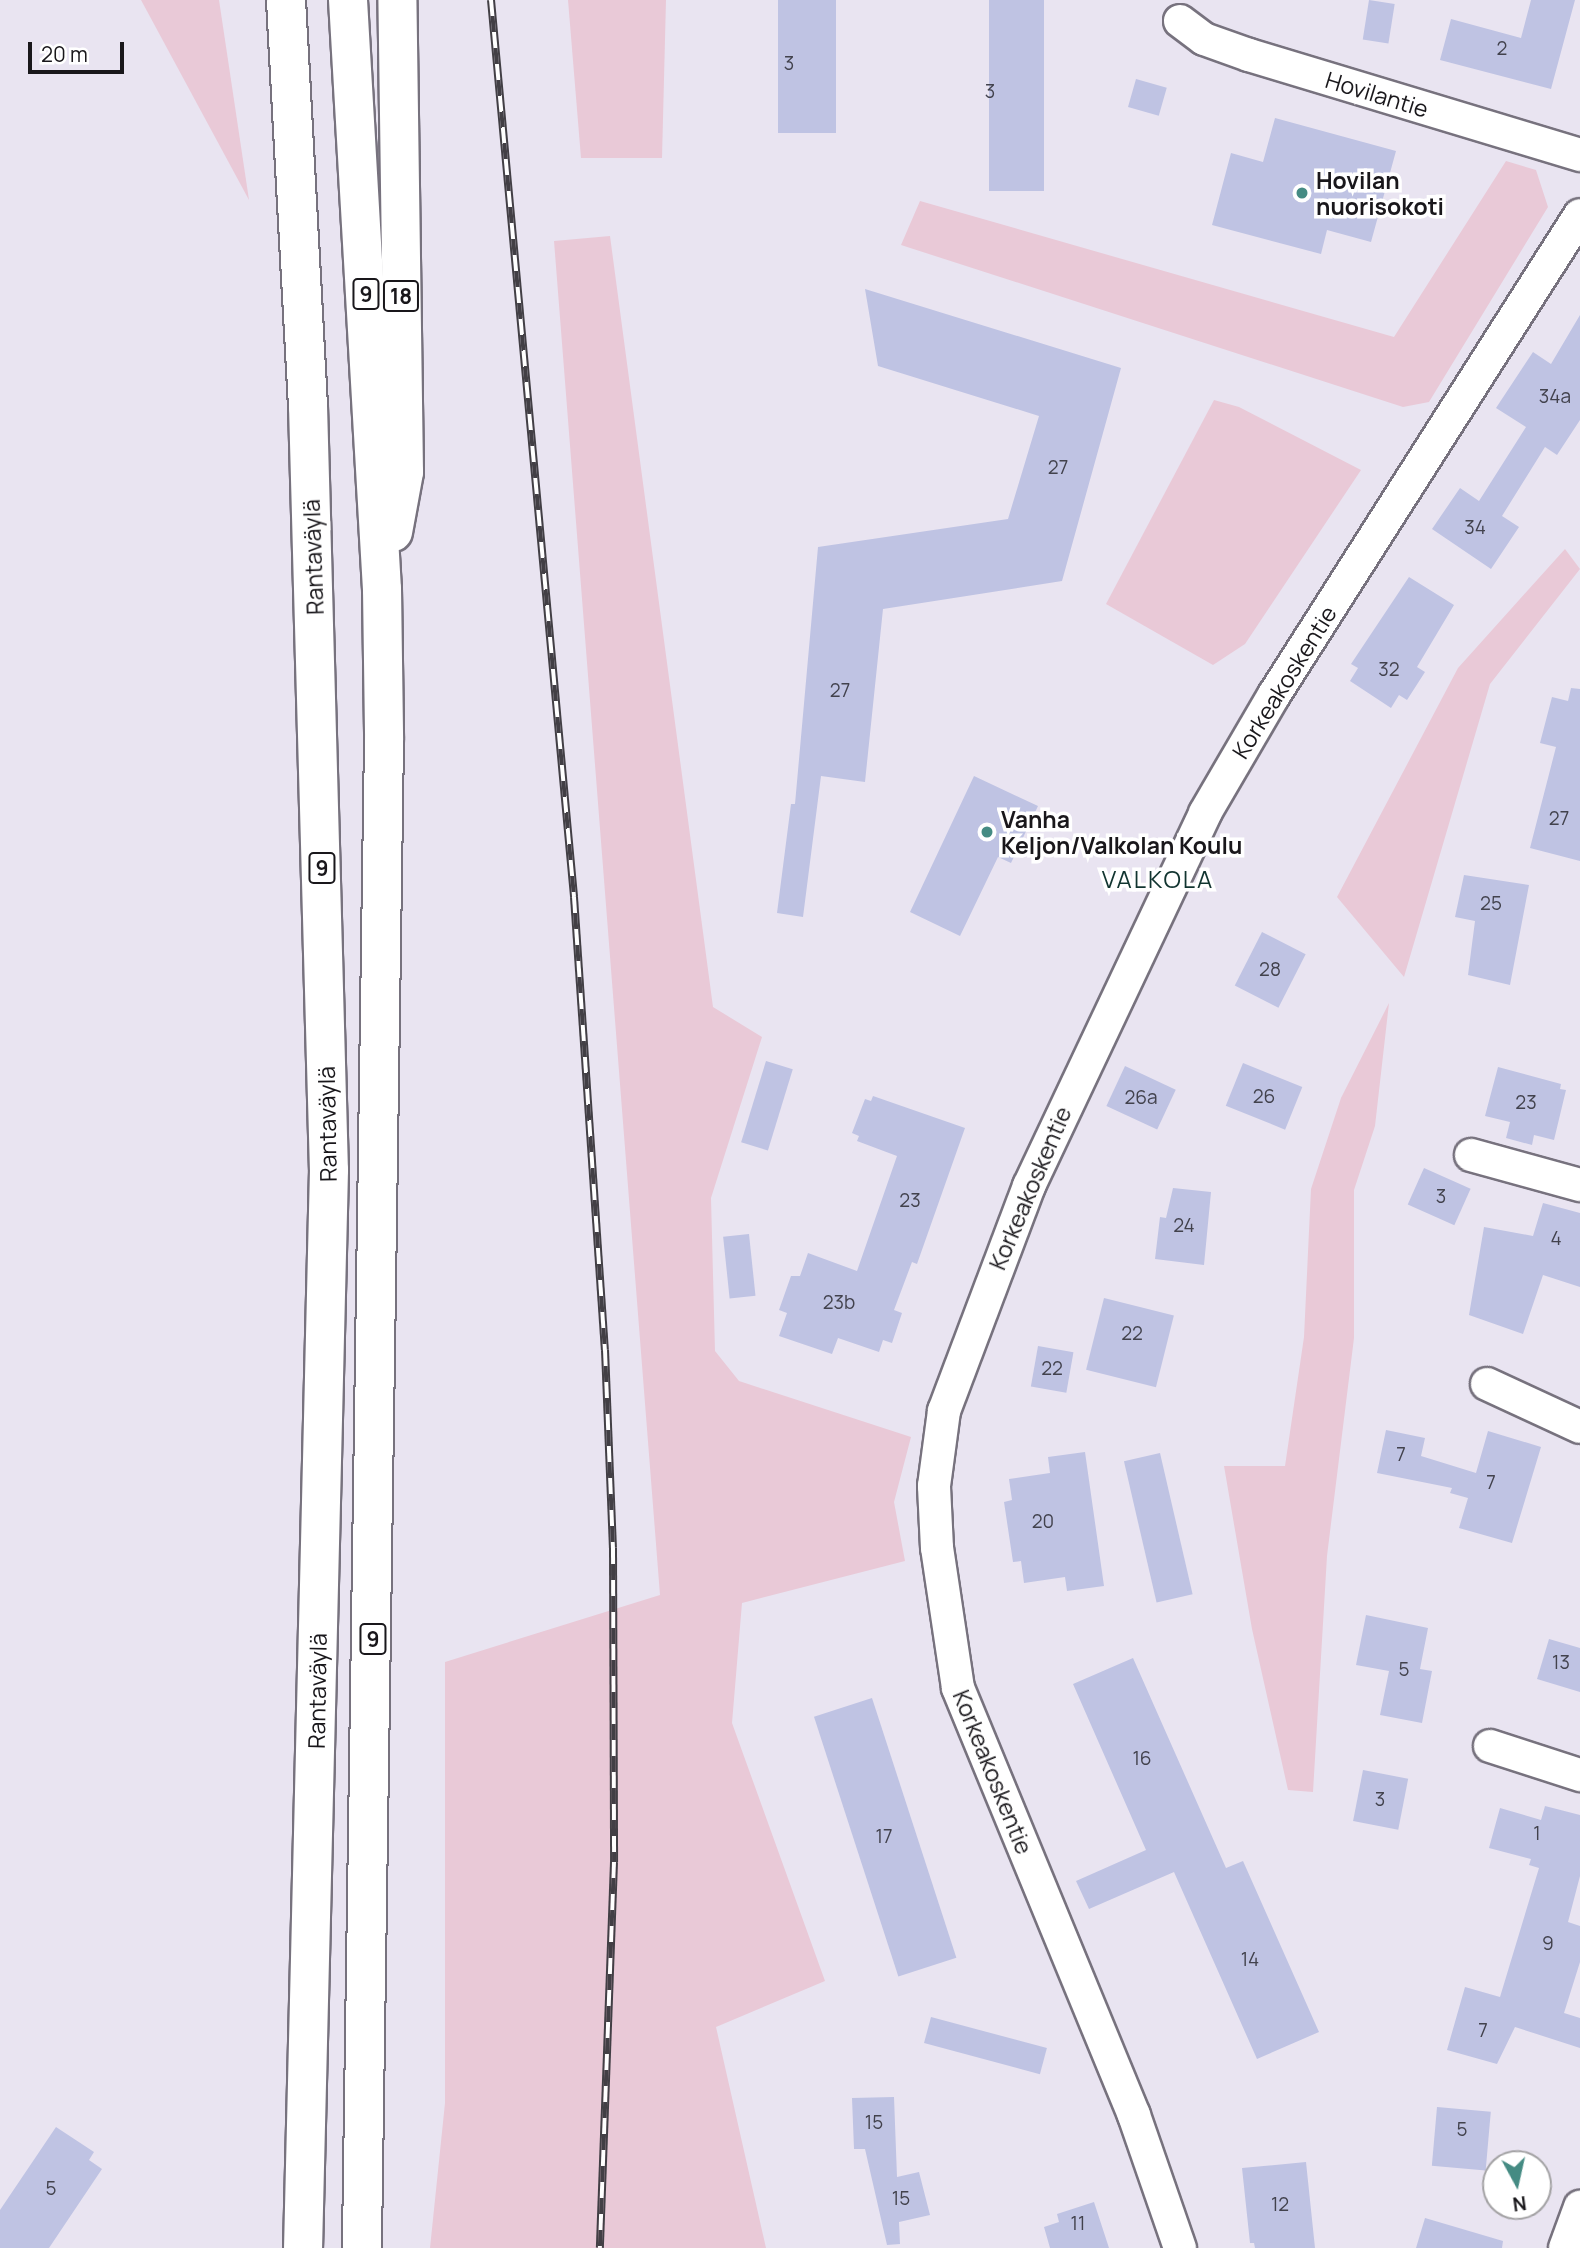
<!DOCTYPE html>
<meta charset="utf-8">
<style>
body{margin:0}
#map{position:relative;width:1580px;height:2248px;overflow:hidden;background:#e9e4f1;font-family:Manrope,sans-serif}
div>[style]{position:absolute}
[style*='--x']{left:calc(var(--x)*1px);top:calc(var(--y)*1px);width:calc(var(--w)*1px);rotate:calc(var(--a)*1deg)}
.green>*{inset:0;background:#e9c9d7}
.building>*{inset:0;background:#bfc3e3;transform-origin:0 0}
.roads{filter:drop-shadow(2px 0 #77727e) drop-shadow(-2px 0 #77727e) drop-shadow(0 2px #77727e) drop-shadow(0 -2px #77727e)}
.minor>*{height:32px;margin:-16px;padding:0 16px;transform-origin:16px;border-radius:16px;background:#fff}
.highway>*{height:38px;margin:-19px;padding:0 19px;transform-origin:19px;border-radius:19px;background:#fff}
.rail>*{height:8px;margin-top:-4px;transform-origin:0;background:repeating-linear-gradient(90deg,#fff 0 16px,#423f45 0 32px);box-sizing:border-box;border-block:2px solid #423f45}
.dots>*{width:19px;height:19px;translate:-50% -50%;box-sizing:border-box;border:4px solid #fff;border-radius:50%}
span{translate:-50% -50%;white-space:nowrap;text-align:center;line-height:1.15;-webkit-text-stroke:7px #fff;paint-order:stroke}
.number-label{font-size:19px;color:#42424d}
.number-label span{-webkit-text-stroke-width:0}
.shield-label span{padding:2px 5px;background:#fff;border:2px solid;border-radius:5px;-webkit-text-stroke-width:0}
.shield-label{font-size:21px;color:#19171b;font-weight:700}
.street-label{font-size:23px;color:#19171b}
.poi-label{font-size:23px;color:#19171b;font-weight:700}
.left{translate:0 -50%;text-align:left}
.neighbourhood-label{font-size:24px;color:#113430;letter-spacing:2px}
.north{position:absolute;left:1482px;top:2150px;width:70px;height:70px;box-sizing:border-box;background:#fff;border:2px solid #a3a2a4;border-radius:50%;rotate:172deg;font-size:19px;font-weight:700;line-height:28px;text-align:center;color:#19171b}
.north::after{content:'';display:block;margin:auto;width:24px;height:32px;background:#458b83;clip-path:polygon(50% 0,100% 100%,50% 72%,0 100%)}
.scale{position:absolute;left:28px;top:42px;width:96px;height:32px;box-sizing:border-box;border:4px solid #19171b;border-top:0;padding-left:9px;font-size:21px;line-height:24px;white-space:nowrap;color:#19171b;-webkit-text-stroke:5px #fff;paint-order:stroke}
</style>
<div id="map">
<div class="green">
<i style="clip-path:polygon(141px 0,219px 0,249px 200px)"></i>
<i style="clip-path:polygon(568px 0,666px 0,662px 158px,581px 158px)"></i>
<i style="clip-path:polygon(1506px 161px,1536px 170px,1548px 207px,1429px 402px,1403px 407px,901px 245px,920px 201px,1394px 337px)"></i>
<i style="clip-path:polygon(610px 236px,713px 1007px,762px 1037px,711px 1198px,715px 1351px,739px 1381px,911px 1437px,894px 1502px,905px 1561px,742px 1603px,732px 1723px,825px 1981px,716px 2027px,766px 2248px,430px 2248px,445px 2103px,445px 1662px,660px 1595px,554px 241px)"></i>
<i style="clip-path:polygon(1214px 400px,1239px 407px,1361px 470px,1245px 644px,1213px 665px,1106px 604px)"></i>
<i style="clip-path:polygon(1565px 549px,1580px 569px,1490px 684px,1404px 977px,1337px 897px,1458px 668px)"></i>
<i style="clip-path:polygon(1389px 1003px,1375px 1126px,1354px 1190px,1354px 1338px,1327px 1556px,1313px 1792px,1288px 1790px,1252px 1629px,1224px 1466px,1285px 1466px,1304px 1337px,1311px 1189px,1341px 1098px)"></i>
</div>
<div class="building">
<i style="left:778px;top:0;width:58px;height:133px"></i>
<i style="left:989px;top:0;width:55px;height:191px"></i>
<i style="left:1369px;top:0;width:26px;height:40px;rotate:9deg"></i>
<i style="clip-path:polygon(1531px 0,1575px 0,1551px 89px,1440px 60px,1451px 19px,1521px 38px)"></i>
<i style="left:1136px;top:79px;width:32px;height:29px;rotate:16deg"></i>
<i style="clip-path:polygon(1275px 118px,1396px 151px,1371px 242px,1327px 230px,1321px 254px,1212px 225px,1231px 153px,1263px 162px)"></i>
<i style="clip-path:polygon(865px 289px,1121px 368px,1062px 581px,883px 609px,865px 782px,821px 776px,803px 917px,777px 913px,791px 804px,795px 804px,818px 547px,1008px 519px,1039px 416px,878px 366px)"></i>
<i style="clip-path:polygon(1580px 315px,1580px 420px,1557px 455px,1545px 447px,1502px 516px,1519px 527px,1491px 569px,1432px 529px,1460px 488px,1479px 501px,1526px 427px,1496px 408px,1533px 352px,1551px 364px)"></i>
<i style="clip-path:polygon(1409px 577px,1454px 605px,1417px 667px,1425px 672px,1407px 700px,1399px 695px,1391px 708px,1350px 681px,1358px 668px,1351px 664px)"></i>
<i style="clip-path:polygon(1571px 688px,1580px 689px,1580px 861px,1530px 848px,1556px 747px,1540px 743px,1552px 697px,1568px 701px)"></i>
<i style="clip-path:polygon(974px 776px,1038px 806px,1011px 863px,998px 857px,960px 936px,910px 912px)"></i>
<i style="clip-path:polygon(1464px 875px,1529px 885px,1510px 985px,1468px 975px,1475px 921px,1455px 917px)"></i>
<i style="left:1262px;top:932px;width:49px;height:60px;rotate:27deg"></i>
<i style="left:766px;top:1061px;width:28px;height:85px;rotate:17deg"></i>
<i style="left:1243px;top:1063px;width:64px;height:46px;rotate:22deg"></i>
<i style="left:1125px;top:1066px;width:56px;height:44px;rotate:25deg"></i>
<i style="clip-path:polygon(1498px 1067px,1561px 1084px,1560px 1089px,1566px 1090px,1554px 1140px,1534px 1135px,1532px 1145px,1506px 1138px,1510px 1122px,1485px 1116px)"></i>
<i style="clip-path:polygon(873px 1096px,965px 1128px,917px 1264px,912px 1262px,894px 1310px,902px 1313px,892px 1343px,883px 1340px,879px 1352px,838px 1338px,832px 1354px,779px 1336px,787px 1313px,779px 1310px,791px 1276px,800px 1276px,808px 1253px,857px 1271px,897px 1156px,857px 1141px,859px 1136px,852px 1133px,865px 1099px,871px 1101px)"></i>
<i style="left:1424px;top:1168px;width:51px;height:40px;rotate:24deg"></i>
<i style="clip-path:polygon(1173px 1188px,1211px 1192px,1204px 1265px,1155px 1259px,1160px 1217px,1166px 1218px)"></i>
<i style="clip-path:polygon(1543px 1203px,1580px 1213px,1580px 1287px,1543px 1275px,1523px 1334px,1469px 1315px,1484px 1227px,1533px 1236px)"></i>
<i style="left:749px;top:1234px;width:62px;height:26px;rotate:84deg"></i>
<i style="left:1104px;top:1298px;width:72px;height:74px;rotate:14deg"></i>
<i style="left:1038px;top:1346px;width:36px;height:41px;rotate:10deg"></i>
<i style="clip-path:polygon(1386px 1430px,1425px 1438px,1421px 1456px,1476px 1473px,1488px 1431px,1541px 1447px,1512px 1543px,1459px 1528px,1468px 1498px,1450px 1493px,1452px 1488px,1377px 1473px)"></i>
<i style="clip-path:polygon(1085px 1452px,1104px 1586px,1067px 1591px,1065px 1577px,1024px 1583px,1021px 1561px,1013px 1562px,1004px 1502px,1012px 1500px,1009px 1479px,1050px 1473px,1048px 1457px)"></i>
<i style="left:1160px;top:1453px;width:145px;height:37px;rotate:77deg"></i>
<i style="clip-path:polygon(1366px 1615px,1428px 1628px,1420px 1669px,1432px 1671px,1422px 1723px,1380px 1715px,1389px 1671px,1356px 1665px)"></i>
<i style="clip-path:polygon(1549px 1639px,1580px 1648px,1580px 1692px,1537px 1679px)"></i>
<i style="clip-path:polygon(1133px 1658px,1226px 1868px,1243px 1861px,1319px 2032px,1257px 2059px,1174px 1872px,1089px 1909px,1076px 1881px,1146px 1850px,1073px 1684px)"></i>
<i style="left:872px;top:1698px;width:273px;height:61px;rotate:72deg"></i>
<i style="left:1363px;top:1770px;width:46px;height:52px;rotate:11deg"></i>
<i style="clip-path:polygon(1545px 1806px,1580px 1815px,1580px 1876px,1568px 1922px,1580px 1926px,1580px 1962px,1564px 2013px,1580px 2018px,1580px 2048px,1515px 2027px,1497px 2064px,1447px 2050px,1465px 1987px,1500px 1997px,1539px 1868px,1529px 1865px,1531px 1859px,1489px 1848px,1500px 1808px,1541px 1820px)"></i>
<i style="left:931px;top:2017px;width:120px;height:27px;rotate:15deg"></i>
<i style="clip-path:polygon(894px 2097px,897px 2177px,919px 2172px,930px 2215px,899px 2222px,900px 2244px,887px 2245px,865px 2149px,854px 2149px,852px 2098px)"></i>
<i style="left:1437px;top:2107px;width:54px;height:59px;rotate:5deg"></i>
<i style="clip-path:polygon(56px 2127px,94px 2152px,89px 2160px,102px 2169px,49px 2248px,0 2248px,0 2210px)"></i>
<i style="clip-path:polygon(1306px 2162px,1315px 2248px,1255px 2248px,1254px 2243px,1250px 2243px,1242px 2168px)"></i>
<i style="clip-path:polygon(1094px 2202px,1109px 2248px,1050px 2248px,1044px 2227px,1059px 2222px,1057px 2214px)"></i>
<i style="clip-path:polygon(1425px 2218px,1503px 2241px,1502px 2248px,1416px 2248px)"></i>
</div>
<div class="roads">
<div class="minor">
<i style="--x:1180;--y:21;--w:30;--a:37"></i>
<i style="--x:1204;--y:39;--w:48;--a:19.6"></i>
<i style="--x:1249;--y:55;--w:346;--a:16.8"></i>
<i style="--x:1471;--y:1155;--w:113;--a:15.4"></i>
<i style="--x:1487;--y:1384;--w:102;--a:24.8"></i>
<i style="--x:1490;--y:1746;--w:95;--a:17.9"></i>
<i style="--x:1180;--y:2248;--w:141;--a:-109.1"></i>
<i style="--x:1134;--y:2115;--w:462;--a:-112.4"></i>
<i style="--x:958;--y:1688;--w:142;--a:-98.5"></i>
<i style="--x:937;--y:1548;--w:62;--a:-92.8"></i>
<i style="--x:934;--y:1486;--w:76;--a:-82.4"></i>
<i style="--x:944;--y:1411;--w:241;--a:-69.3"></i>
<i style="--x:1029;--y:1186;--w:412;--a:-64.7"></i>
<i style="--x:1205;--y:813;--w:137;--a:-59.7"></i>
<i style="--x:1274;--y:695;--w:569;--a:-57.48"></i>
<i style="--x:1565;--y:2248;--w:44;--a:-69.9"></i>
</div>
<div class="highway">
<i style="--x:286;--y:0;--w:407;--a:86.9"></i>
<i style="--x:308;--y:406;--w:764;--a:88.43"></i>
<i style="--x:329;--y:1170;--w:1078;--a:91.38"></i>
<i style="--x:348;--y:0;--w:590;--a:86.7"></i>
<i style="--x:382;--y:589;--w:151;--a:89.2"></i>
<i style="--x:384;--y:740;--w:1508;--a:90.84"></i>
<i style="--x:393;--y:532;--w:61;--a:-79.6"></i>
<i style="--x:404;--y:472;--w:472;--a:-90.8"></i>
</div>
</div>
<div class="rail">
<i style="--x:491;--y:0;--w:901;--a:84.71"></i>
<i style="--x:574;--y:897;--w:454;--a:86.1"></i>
<i style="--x:605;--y:1350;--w:198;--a:87.7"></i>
<i style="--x:613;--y:1548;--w:314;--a:89.8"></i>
<i style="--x:614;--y:1862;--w:386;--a:92.1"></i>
</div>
<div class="dots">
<i style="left:1302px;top:193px;background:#458b83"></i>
<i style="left:987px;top:832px;background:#458b83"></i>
</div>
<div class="number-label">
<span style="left:1502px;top:49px">2</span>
<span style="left:789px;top:64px">3</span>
<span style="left:990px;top:92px">3</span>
<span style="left:1555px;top:397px">34a</span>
<span style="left:1058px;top:468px">27</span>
<span style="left:1475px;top:528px">34</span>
<span style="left:1389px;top:670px">32</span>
<span style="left:840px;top:691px">27</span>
<span style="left:1559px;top:819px">27</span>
<span style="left:1491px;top:904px">25</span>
<span style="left:1270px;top:970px">28</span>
<span style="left:1264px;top:1097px">26</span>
<span style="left:1141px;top:1098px">26a</span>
<span style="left:1526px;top:1103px">23</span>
<span style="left:1441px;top:1197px">3</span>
<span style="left:910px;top:1201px">23</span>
<span style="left:1184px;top:1226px">24</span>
<span style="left:1556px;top:1239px">4</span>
<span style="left:839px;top:1303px">23b</span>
<span style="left:1132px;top:1334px">22</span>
<span style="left:1052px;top:1369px">22</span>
<span style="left:1401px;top:1455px">7</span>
<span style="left:1491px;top:1483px">7</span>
<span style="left:1043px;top:1522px">20</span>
<span style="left:1561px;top:1663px">13</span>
<span style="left:1404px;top:1670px">5</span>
<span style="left:1142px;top:1759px">16</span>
<span style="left:1380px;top:1800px">3</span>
<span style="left:1537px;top:1834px">1</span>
<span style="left:884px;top:1837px">17</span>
<span style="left:1548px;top:1944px">9</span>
<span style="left:1250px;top:1960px">14</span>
<span style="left:1483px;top:2031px">7</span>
<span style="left:874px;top:2123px">15</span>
<span style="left:1462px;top:2130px">5</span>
<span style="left:51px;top:2189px">5</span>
<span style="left:901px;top:2199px">15</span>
<span style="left:1280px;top:2205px">12</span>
<span style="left:1078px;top:2224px">11</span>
</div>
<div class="shield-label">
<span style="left:366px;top:294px">9</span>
<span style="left:401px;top:296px">18</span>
<span style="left:322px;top:868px">9</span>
<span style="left:373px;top:1639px">9</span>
</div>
<div class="street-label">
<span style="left:1377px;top:94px;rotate:17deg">Hovilantie</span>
<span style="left:313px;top:557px;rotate:-92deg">Rantaväylä</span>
<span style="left:1284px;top:682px;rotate:-58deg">Korkeakoskentie</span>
<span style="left:327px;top:1124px;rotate:-91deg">Rantaväylä</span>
<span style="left:1030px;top:1188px;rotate:-67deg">Korkeakoskentie</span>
<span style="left:317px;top:1691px;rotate:-89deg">Rantaväylä</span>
<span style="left:993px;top:1772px;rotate:68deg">Korkeakoskentie</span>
</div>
<div class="poi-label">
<span class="left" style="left:1316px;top:193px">Hovilan<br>nuorisokoti</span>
<span class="left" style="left:1001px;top:832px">Vanha<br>Keljon/Valkolan Koulu</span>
</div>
<div class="neighbourhood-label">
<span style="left:1158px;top:879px">VALKOLA</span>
</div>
<div class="north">N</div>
<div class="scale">20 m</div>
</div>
